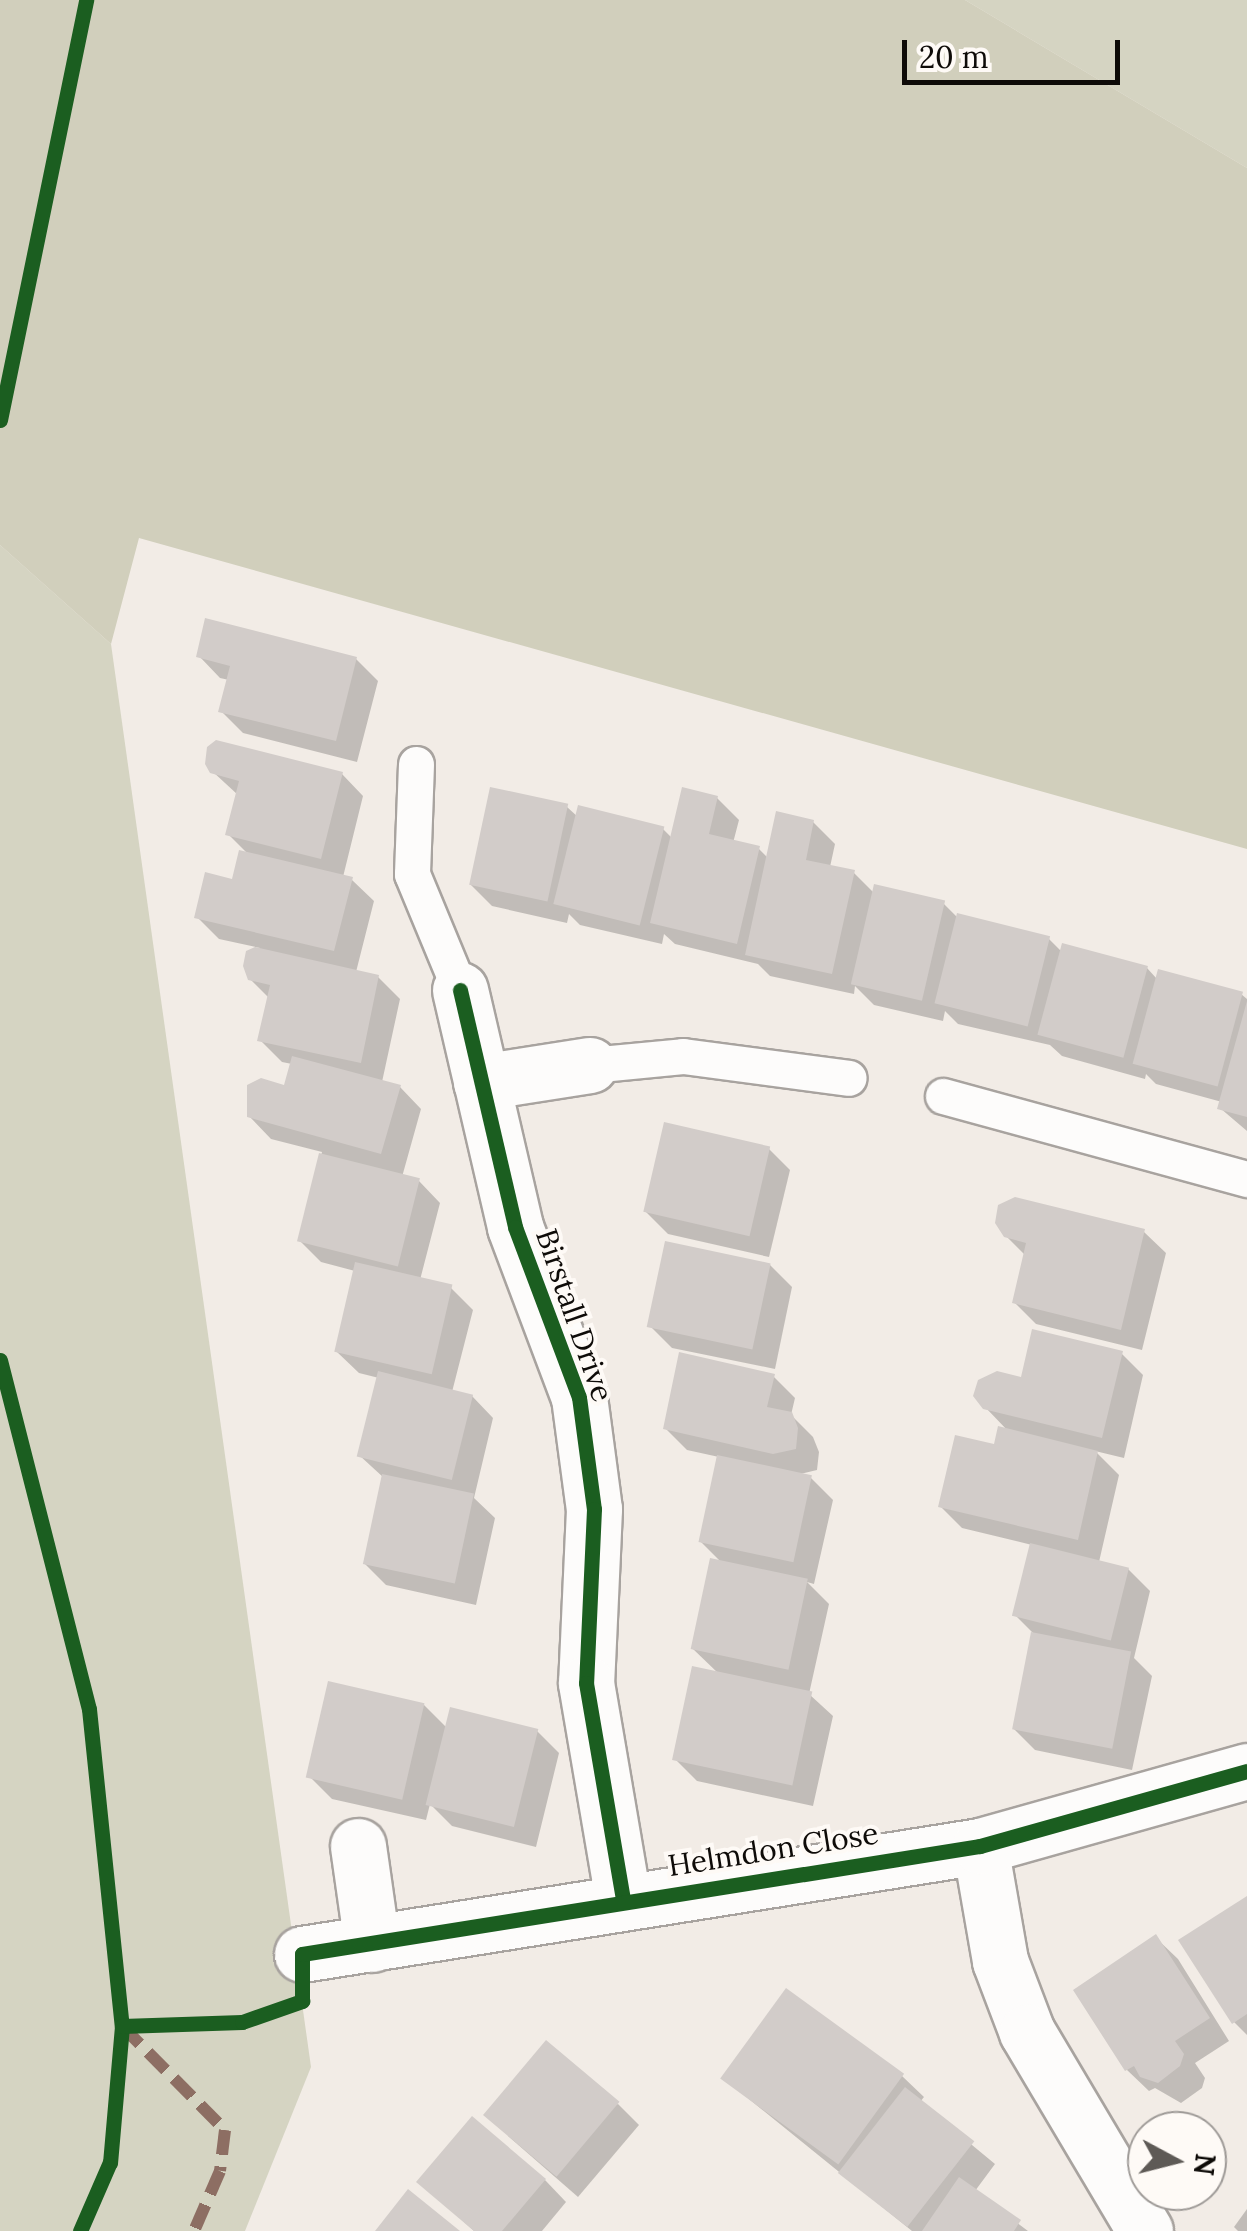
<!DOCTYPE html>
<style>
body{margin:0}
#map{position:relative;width:1247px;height:2231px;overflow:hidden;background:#f2ece6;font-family:Lora,serif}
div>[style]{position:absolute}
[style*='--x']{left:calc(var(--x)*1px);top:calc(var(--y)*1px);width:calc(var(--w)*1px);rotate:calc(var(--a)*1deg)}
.green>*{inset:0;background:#d5d4c2}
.forest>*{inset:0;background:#d1cfbc}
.shadow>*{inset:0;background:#0003}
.building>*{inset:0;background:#d2ccc9;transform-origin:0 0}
.roads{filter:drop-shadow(2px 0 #a8a39f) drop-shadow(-2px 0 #a8a39f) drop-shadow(0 2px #a8a39f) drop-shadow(0 -2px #a8a39f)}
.lane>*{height:35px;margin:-17.5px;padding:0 17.5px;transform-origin:17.5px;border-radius:17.5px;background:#fdfcfb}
.street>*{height:55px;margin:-27.5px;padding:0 27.5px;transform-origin:27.5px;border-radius:27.5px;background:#fdfcfb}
.quiet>*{height:12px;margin-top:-6px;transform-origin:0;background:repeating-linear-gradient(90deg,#8d6e63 0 25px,transparent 0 37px)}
.cycleway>*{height:15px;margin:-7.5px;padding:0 7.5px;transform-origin:7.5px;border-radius:7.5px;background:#1b5e20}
span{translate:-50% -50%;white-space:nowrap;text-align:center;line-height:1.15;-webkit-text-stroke:8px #fefaf6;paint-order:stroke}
.street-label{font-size:30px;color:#0e0b08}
.north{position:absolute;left:1127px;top:2111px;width:100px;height:100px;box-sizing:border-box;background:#fefaf6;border:2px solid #9e9a97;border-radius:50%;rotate:97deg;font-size:28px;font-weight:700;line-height:40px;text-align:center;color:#0e0b08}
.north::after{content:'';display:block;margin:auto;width:35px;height:45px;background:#5e5a56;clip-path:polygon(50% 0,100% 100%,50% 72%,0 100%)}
.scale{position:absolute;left:902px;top:40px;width:218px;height:45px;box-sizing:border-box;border:5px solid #0e0b08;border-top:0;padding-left:12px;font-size:30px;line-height:35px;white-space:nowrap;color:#0e0b08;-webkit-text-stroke:8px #fefaf6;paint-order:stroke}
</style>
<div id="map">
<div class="green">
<i style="clip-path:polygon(965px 0,1247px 0,1247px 168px)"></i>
<i style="clip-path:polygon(0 545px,111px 644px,311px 2067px,245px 2231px,0 2231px)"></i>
</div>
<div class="forest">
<i style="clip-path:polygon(0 0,965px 0,1247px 168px,1247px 849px,139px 538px,111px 644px,0 545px)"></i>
</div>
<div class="shadow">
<i style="clip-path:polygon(199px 656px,356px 659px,378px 681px,357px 762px,243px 733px,221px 711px,229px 680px,220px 678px)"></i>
<i style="clip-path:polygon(212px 771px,342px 774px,363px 796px,343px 877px,352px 880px,374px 901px,356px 972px,378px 977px,400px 999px,382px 1082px,400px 1087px,421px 1109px,402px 1177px,419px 1181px,440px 1203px,420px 1280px,451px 1288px,473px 1310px,452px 1392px,472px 1396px,493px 1418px,474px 1498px,495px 1518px,476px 1605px,386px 1585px,364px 1563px,384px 1478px,359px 1455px,379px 1378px,359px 1373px,337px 1352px,355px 1271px,321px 1262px,299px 1240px,322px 1152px,271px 1139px,249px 1116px,285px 1088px,292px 1064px,282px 1062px,260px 1040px,270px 999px,250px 979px,260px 948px,219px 939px,197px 917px,234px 882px,249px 855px,228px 834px,238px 795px)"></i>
<i style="clip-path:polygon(717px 798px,739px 820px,733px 843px,759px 849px,769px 859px,813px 822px,835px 844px,830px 867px,853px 872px,874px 893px,944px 904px,958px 918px,1049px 939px,1062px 952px,1147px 968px,1157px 979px,1241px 994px,1247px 999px,1247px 1131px,1220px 1108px,1222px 1102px,1156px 1084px,1146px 1074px,1145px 1079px,1062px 1056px,1050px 1045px,958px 1024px,945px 1011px,943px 1021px,874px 1005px,855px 986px,854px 994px,770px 976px,758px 964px,675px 944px,664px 934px,662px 944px,580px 925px,569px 914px,567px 923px,492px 906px,470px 884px,567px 807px,578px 817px,662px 828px,672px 838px)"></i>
<i style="clip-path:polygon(768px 1148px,790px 1170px,769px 1257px,668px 1234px,646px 1212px)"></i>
<i style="clip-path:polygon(1144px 1232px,1166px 1253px,1142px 1350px,1036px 1324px,1014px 1302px,1026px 1256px,1006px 1236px)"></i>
<i style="clip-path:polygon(770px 1265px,792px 1287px,775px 1369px,672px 1348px,650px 1326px)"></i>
<i style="clip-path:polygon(1122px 1354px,1143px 1375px,1124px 1458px,1095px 1451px,1119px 1475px,1099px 1562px,1128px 1569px,1150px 1591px,1134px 1658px,1152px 1676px,1132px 1770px,1035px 1750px,1013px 1728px,1033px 1633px,1015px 1615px,1032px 1545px,962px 1528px,940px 1506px,1009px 1432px,985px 1407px,1023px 1380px)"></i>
<i style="clip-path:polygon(773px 1376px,795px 1398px,791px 1415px,813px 1437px,819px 1452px,817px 1470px,796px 1475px,811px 1478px,833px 1500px,814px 1584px,807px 1582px,829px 1604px,809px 1694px,833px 1716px,813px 1806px,697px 1781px,675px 1759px,719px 1674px,693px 1649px,723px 1564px,700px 1541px,719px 1457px,687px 1450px,665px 1428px)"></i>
<i style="clip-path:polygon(424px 1705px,448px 1729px,537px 1731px,559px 1753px,536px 1847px,452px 1826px,430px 1804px,426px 1820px,332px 1799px,310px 1777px)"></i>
<i style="clip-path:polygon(1247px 1899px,1247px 2035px,1234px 2022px)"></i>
<i style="clip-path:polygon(1156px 1938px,1178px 1959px,1229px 2041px,1195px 2063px,1205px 2078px,1202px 2088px,1181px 2103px,1155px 2088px,1149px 2091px,1127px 2070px)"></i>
<i style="clip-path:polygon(902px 2076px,924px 2097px,920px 2102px,995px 2164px,975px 2191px,1028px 2231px,912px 2231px,723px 2078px)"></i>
<i style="clip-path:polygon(618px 2104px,639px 2125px,578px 2197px,508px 2136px)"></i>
<i style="clip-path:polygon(545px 2180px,566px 2202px,542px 2231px,474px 2231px,420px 2182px)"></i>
<i style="clip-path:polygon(1247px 2209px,1247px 2231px,1238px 2231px,1234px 2227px)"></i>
</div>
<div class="building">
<i style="clip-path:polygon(205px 618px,357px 657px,336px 741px,218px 712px,230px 666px,196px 657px)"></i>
<i style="clip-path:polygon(216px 740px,343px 772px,321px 859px,225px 835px,239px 781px,210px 773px,205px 764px,207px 747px)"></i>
<i style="left:490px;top:787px;width:80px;height:100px;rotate:12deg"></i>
<i style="clip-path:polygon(682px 787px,718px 796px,709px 834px,760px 846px,737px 944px,650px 923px)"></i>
<i style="left:578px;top:805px;width:89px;height:102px;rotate:14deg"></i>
<i style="clip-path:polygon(776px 811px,814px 820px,806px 860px,855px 870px,832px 974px,745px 955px)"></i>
<i style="clip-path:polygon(239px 850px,353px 877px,334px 951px,194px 918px,205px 872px,232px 879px)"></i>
<i style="left:874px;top:884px;width:73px;height:103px;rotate:13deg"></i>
<i style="left:957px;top:913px;width:96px;height:93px;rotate:14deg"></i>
<i style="left:1062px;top:943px;width:89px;height:95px;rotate:15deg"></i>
<i style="clip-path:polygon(255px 947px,379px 975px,361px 1063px,257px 1041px,270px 985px,248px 980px,243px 966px,246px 951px)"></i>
<i style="left:1158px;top:969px;width:88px;height:98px;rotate:15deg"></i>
<i style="clip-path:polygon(1247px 1001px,1247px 1117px,1217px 1109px)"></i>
<i style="clip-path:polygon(292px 1056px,401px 1085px,381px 1154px,247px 1117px,247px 1085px,261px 1078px,284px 1085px)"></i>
<i style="left:664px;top:1122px;width:109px;height:92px;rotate:13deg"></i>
<i style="left:319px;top:1153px;width:104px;height:91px;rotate:14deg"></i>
<i style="clip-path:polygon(1015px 1197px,1145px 1229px,1121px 1330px,1012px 1303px,1026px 1243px,1004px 1237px,995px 1223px,998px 1205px)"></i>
<i style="left:665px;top:1241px;width:108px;height:88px;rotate:12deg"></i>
<i style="left:355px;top:1262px;width:100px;height:92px;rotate:13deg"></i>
<i style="clip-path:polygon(1032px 1329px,1123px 1351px,1102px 1438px,983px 1409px,973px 1396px,978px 1380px,997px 1371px,1021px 1377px)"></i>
<i style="clip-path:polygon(679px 1352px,775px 1374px,767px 1407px,792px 1412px,798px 1428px,796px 1449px,773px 1454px,663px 1429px)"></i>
<i style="left:378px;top:1371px;width:98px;height:88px;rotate:14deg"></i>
<i style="clip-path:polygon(998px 1426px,1098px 1451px,1078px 1540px,938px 1507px,955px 1435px,994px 1444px)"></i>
<i style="left:717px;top:1455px;width:97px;height:89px;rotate:12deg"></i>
<i style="left:382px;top:1474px;width:94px;height:92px;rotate:12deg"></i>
<i style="left:1030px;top:1543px;width:102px;height:75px;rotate:14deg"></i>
<i style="left:710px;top:1558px;width:100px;height:93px;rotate:12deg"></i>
<i style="left:1031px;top:1632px;width:102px;height:99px;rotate:11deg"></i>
<i style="left:692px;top:1666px;width:123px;height:96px;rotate:12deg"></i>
<i style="left:328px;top:1681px;width:99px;height:99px;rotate:13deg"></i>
<i style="left:450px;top:1707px;width:91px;height:101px;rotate:14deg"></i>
<i style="clip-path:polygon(1247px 1896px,1247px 2014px,1232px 2024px,1178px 1940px)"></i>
<i style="clip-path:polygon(1156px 1934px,1210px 2018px,1175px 2041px,1184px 2054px,1180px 2066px,1158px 2083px,1140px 2077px,1134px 2066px,1125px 2071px,1073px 1990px)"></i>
<i style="left:786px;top:1988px;width:146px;height:112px;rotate:36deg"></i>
<i style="left:546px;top:2040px;width:96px;height:98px;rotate:40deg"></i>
<i style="left:905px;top:2087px;width:88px;height:109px;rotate:38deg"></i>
<i style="clip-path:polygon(472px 2116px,546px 2179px,502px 2231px,474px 2231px,416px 2182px)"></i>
<i style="clip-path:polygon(959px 2177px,1021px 2220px,1014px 2231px,922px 2231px)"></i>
<i style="clip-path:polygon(408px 2189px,460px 2231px,375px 2231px)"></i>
</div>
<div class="roads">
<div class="lane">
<i style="--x:416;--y:764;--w:110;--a:92.1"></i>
<i style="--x:412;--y:874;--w:126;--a:67.5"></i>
<i style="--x:590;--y:1065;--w:93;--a:-5.5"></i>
<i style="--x:683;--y:1056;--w:167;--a:7.5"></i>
<i style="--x:943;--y:1096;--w:315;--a:15.3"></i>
</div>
<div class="street">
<i style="--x:460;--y:990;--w:243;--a:76.9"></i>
<i style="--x:515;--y:1227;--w:182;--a:69.4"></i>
<i style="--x:579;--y:1397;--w:113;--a:82.4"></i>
<i style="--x:594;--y:1509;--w:174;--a:92.6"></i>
<i style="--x:586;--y:1683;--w:220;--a:80.3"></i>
<i style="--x:481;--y:1082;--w:110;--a:-8.9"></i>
<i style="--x:358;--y:1846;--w:99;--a:81.9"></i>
<i style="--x:980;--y:1846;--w:117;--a:80.1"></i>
<i style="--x:1000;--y:1961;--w:76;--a:69.2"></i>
<i style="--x:1027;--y:2032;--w:231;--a:59.3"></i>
<i style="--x:302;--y:1954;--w:687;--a:-9.05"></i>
<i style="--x:980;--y:1846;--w:277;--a:-15.7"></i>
</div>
</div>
<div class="quiet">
<i style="--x:122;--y:2026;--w:146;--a:45.3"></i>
<i style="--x:225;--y:2130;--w:41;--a:97"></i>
<i style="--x:220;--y:2171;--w:65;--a:113.4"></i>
</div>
<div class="cycleway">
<i style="--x:0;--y:420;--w:429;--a:-78.4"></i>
<i style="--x:460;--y:990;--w:243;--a:76.9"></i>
<i style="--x:515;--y:1227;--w:182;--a:69.4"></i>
<i style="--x:579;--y:1397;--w:113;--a:82.4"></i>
<i style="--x:594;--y:1509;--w:174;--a:92.6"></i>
<i style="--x:586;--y:1683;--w:220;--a:80.3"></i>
<i style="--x:0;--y:1360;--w:360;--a:75.7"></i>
<i style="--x:89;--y:1709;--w:319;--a:84.1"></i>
<i style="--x:122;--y:2026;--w:137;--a:95"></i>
<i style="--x:110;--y:2162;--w:75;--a:113.5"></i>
<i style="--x:122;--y:2026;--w:120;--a:-1.9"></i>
<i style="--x:242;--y:2022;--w:64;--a:-19.3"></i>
<i style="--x:302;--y:2001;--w:47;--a:-90"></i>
<i style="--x:302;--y:1954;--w:687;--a:-9.05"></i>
<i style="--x:980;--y:1846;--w:277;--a:-15.7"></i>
</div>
<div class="street-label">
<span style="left:575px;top:1315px;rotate:71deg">Birstall Drive</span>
<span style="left:773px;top:1849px;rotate:-9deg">Helmdon Close</span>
</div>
<div class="north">N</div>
<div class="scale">20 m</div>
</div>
